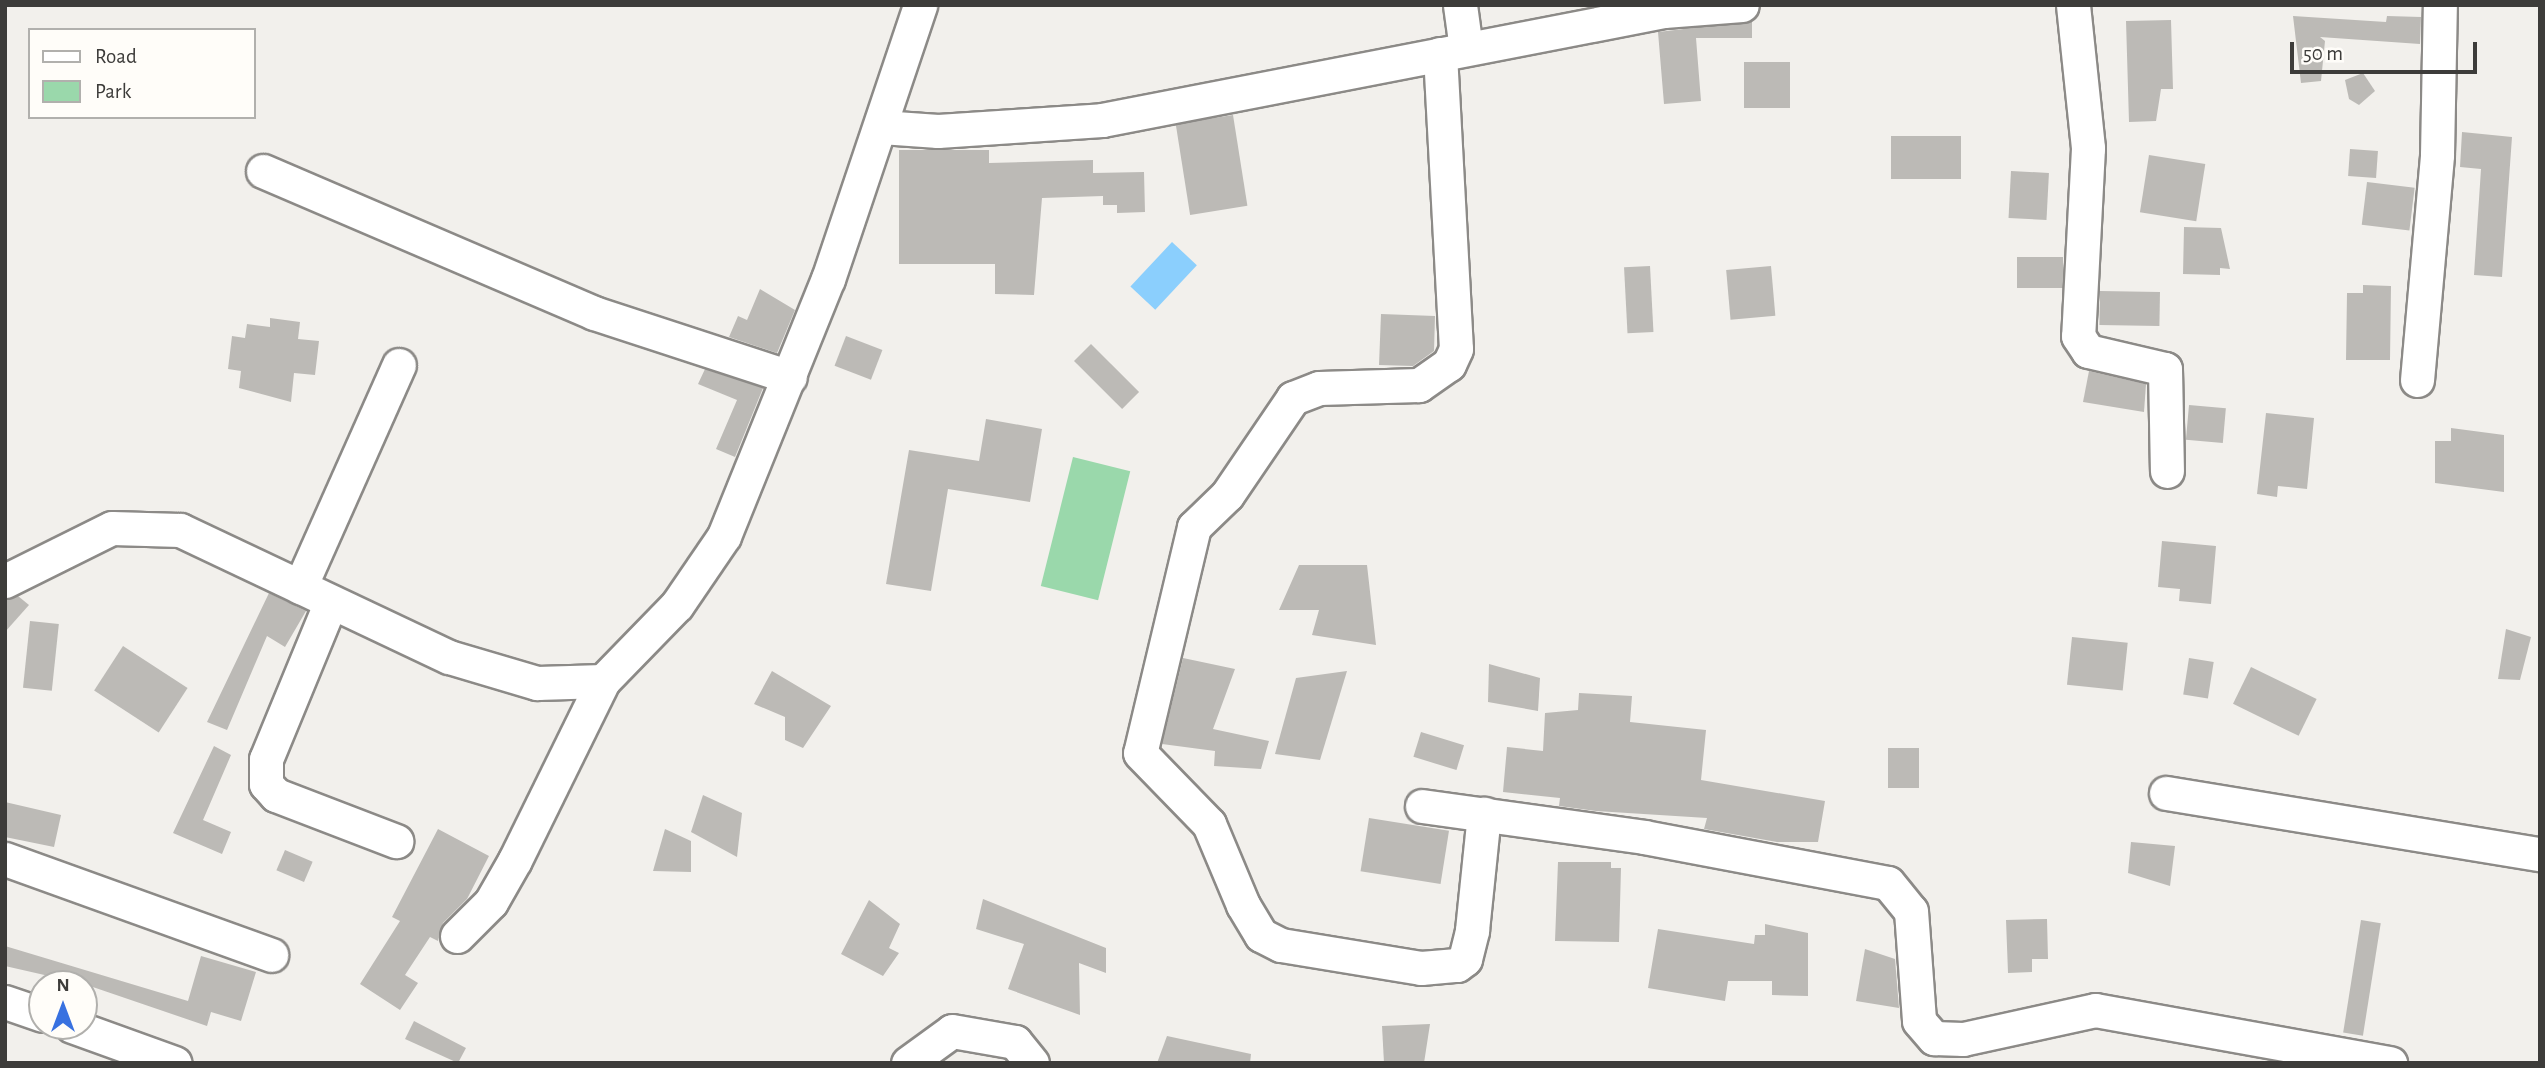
<!DOCTYPE html>
<style>
body{margin:0}
#map{position:relative;width:2545px;height:1068px;overflow:hidden;background:#f2f0ec;font-family:"Alegreya Sans",sans-serif}
div>[style]{position:absolute}
[style*='--x']{left:calc(var(--x)*1px);top:calc(var(--y)*1px);width:calc(var(--w)*1px);rotate:calc(var(--a)*1deg)}
.green>*{inset:0;background:#9ad8ab;transform-origin:0 0}
.water>*{inset:0;background:#8bcffd;transform-origin:0 0}
.building>*{inset:0;background:#bcbab6;transform-origin:0 0}
.roads{filter:drop-shadow(2px 0 #8c8a87) drop-shadow(-2px 0 #8c8a87) drop-shadow(0 2px #8c8a87) drop-shadow(0 -2px #8c8a87)}
.minor>*{height:33px;margin:-16.5px;padding:0 16.5px;transform-origin:16.5px;border-radius:16.5px;background:#fff}
span{translate:-50% -50%;white-space:nowrap;text-align:center;line-height:1.15;-webkit-text-stroke:7px #fffdf9;paint-order:stroke}
.frame{position:absolute;inset:0;border:7px solid #3d3c3a;pointer-events:none}
.legend{position:absolute;left:28px;top:28px;width:228px;height:91px;box-sizing:border-box;background:#fffdf9;border:2px solid #b1b0ad;margin:0;padding:9px 12px;list-style:none;font-size:21px;color:#3d3c3a}
.legend li{display:flex;align-items:center;gap:14px;height:35px}
.legend b{width:35px;border:2px solid #b1b0ad}
.north{position:absolute;left:28px;top:970px;width:70px;height:70px;box-sizing:border-box;background:#fffdf9;border:2px solid #b1b0ad;border-radius:50%;rotate:0deg;font-size:19px;font-weight:700;line-height:28px;text-align:center;color:#3d3c3a}
.north::after{content:'';display:block;margin:auto;width:24px;height:32px;background:#3871e0;clip-path:polygon(50% 0,100% 100%,50% 72%,0 100%)}
.scale{position:absolute;left:2290px;top:42px;width:187px;height:32px;box-sizing:border-box;border:4px solid #3d3c3a;border-top:0;padding-left:9px;font-size:21px;line-height:24px;white-space:nowrap;color:#3d3c3a;-webkit-text-stroke:5px #fffdf9;paint-order:stroke}
</style>
<div id="map">
<div class="green">
<i style="left:1073px;top:457px;width:59px;height:133px;rotate:14deg"></i>
</div>
<div class="water">
<i style="left:1172px;top:242px;width:34px;height:61px;rotate:43deg"></i>
</div>
<div class="building">
<i style="clip-path:polygon(2293px 16px,2386px 22px,2387px 16px,2421px 17px,2420px 44px,2320px 37px,2325px 41px,2321px 81px,2301px 83px)"></i>
<i style="clip-path:polygon(2171px 20px,2173px 89px,2161px 89px,2156px 121px,2129px 122px,2126px 21px)"></i>
<i style="clip-path:polygon(1752px 21px,1752px 38px,1696px 38px,1701px 101px,1664px 104px,1658px 32px)"></i>
<i style="left:1744px;top:62px;width:46px;height:46px"></i>
<i style="clip-path:polygon(2363px 73px,2375px 91px,2359px 105px,2349px 99px,2345px 80px)"></i>
<i style="left:1233px;top:115px;width:92px;height:58px;rotate:81deg"></i>
<i style="clip-path:polygon(2462px 132px,2512px 137px,2502px 277px,2474px 275px,2481px 169px,2460px 167px)"></i>
<i style="left:1891px;top:136px;width:70px;height:43px"></i>
<i style="left:2350px;top:149px;width:28px;height:27px;rotate:4deg"></i>
<i style="clip-path:polygon(899px 150px,989px 150px,989px 163px,1093px 160px,1093px 173px,1144px 172px,1145px 212px,1117px 213px,1117px 205px,1103px 205px,1103px 196px,1042px 198px,1034px 295px,995px 294px,995px 264px,899px 264px)"></i>
<i style="left:2149px;top:155px;width:57px;height:58px;rotate:9deg"></i>
<i style="left:2011px;top:171px;width:38px;height:47px;rotate:3deg"></i>
<i style="left:2367px;top:182px;width:48px;height:43px;rotate:7deg"></i>
<i style="clip-path:polygon(2184px 227px,2221px 228px,2230px 269px,2220px 268px,2220px 275px,2183px 274px)"></i>
<i style="left:2017px;top:257px;width:46px;height:31px"></i>
<i style="left:1650px;top:266px;width:66px;height:26px;rotate:87deg"></i>
<i style="left:1771px;top:266px;width:50px;height:45px;rotate:85deg"></i>
<i style="clip-path:polygon(2363px 285px,2391px 286px,2390px 360px,2346px 360px,2347px 293px,2363px 293px)"></i>
<i style="clip-path:polygon(760px 289px,795px 310px,777px 353px,729px 337px,738px 316px,747px 320px)"></i>
<i style="left:2100px;top:291px;width:60px;height:34px;rotate:1deg"></i>
<i style="clip-path:polygon(1381px 314px,1435px 316px,1434px 351px,1413px 366px,1379px 365px)"></i>
<i style="clip-path:polygon(270px 318px,300px 322px,298px 339px,319px 341px,315px 375px,294px 373px,291px 402px,239px 388px,241px 371px,228px 369px,232px 336px,245px 338px,247px 324px,270px 327px)"></i>
<i style="left:846px;top:336px;width:39px;height:32px;rotate:21deg"></i>
<i style="left:1091px;top:344px;width:68px;height:24px;rotate:45deg"></i>
<i style="clip-path:polygon(705px 369px,763px 388px,735px 457px,716px 449px,737px 400px,698px 384px)"></i>
<i style="clip-path:polygon(2089px 371px,2146px 384px,2144px 412px,2083px 402px)"></i>
<i style="left:2189px;top:405px;width:37px;height:35px;rotate:5deg"></i>
<i style="clip-path:polygon(2266px 413px,2314px 418px,2307px 489px,2278px 486px,2277px 497px,2257px 494px)"></i>
<i style="clip-path:polygon(986px 419px,1042px 429px,1030px 502px,948px 489px,931px 591px,886px 584px,909px 450px,979px 461px)"></i>
<i style="clip-path:polygon(2451px 428px,2504px 435px,2504px 492px,2435px 483px,2435px 441px,2451px 441px)"></i>
<i style="clip-path:polygon(2162px 541px,2216px 546px,2211px 604px,2179px 601px,2180px 589px,2158px 587px)"></i>
<i style="clip-path:polygon(1299px 565px,1367px 565px,1376px 645px,1312px 635px,1319px 610px,1279px 610px)"></i>
<i style="clip-path:polygon(269px 593px,306px 611px,285px 647px,267px 636px,227px 730px,207px 722px)"></i>
<i style="clip-path:polygon(18px 596px,29px 605px,5px 632px,5px 600px)"></i>
<i style="left:30px;top:621px;width:29px;height:67px;rotate:6deg"></i>
<i style="clip-path:polygon(2506px 629px,2531px 637px,2520px 680px,2498px 679px)"></i>
<i style="left:2072px;top:637px;width:56px;height:48px;rotate:6deg"></i>
<i style="left:123px;top:646px;width:77px;height:53px;rotate:33deg"></i>
<i style="clip-path:polygon(1183px 658px,1235px 669px,1213px 729px,1269px 741px,1261px 769px,1214px 766px,1215px 751px,1162px 744px)"></i>
<i style="left:2189px;top:658px;width:25px;height:37px;rotate:9deg"></i>
<i style="clip-path:polygon(1489px 664px,1540px 678px,1538px 711px,1488px 702px)"></i>
<i style="left:2251px;top:667px;width:73px;height:41px;rotate:26deg"></i>
<i style="clip-path:polygon(772px 671px,831px 706px,803px 748px,785px 740px,785px 717px,754px 704px)"></i>
<i style="clip-path:polygon(1347px 671px,1320px 760px,1275px 754px,1296px 678px)"></i>
<i style="clip-path:polygon(1579px 693px,1632px 696px,1630px 722px,1706px 730px,1701px 780px,1825px 801px,1818px 842px,1777px 842px,1704px 829px,1707px 818px,1596px 811px,1559px 806px,1560px 798px,1503px 792px,1507px 747px,1543px 751px,1545px 713px,1578px 710px)"></i>
<i style="left:1421px;top:732px;width:45px;height:26px;rotate:17deg"></i>
<i style="clip-path:polygon(214px 746px,231px 755px,203px 820px,231px 832px,222px 854px,173px 833px)"></i>
<i style="left:1888px;top:748px;width:31px;height:40px"></i>
<i style="clip-path:polygon(703px 795px,742px 813px,737px 857px,691px 832px)"></i>
<i style="clip-path:polygon(5px 802px,61px 815px,54px 847px,5px 837px)"></i>
<i style="left:1369px;top:818px;width:81px;height:54px;rotate:9deg"></i>
<i style="clip-path:polygon(438px 829px,489px 856px,467px 899px,443px 923px,438px 941px,430px 937px,405px 975px,418px 983px,400px 1010px,360px 984px,400px 921px,392px 917px)"></i>
<i style="clip-path:polygon(665px 829px,691px 841px,691px 872px,653px 871px)"></i>
<i style="clip-path:polygon(2131px 842px,2175px 846px,2170px 886px,2128px 873px)"></i>
<i style="left:285px;top:850px;width:30px;height:22px;rotate:23deg"></i>
<i style="clip-path:polygon(1558px 862px,1611px 862px,1611px 868px,1621px 868px,1619px 942px,1555px 941px)"></i>
<i style="clip-path:polygon(983px 899px,1106px 948px,1106px 973px,1079px 963px,1080px 1015px,1008px 989px,1024px 944px,976px 929px)"></i>
<i style="clip-path:polygon(869px 900px,900px 924px,889px 948px,899px 953px,883px 976px,841px 954px)"></i>
<i style="clip-path:polygon(2047px 919px,2048px 959px,2032px 959px,2032px 972px,2008px 973px,2006px 920px)"></i>
<i style="left:2361px;top:920px;width:20px;height:114px;rotate:9deg"></i>
<i style="clip-path:polygon(1765px 924px,1808px 933px,1808px 996px,1772px 995px,1772px 981px,1728px 981px,1725px 1001px,1648px 988px,1658px 929px,1754px 944px,1755px 935px,1765px 935px)"></i>
<i style="clip-path:polygon(5px 946px,188px 1001px,201px 956px,256px 972px,241px 1021px,211px 1012px,207px 1026px,84px 984px,5px 966px)"></i>
<i style="clip-path:polygon(1865px 949px,1895px 959px,1899px 1008px,1856px 1001px)"></i>
<i style="clip-path:polygon(414px 1021px,466px 1048px,458px 1063px,405px 1039px)"></i>
<i style="clip-path:polygon(1430px 1024px,1424px 1063px,1384px 1063px,1382px 1026px)"></i>
<i style="clip-path:polygon(1167px 1036px,1251px 1054px,1250px 1063px,1157px 1063px)"></i>
</div>
<div class="roads">
<div class="minor">
<i style="--x:1460;--y:5;--w:44;--a:82.2"></i>
<i style="--x:2073;--y:5;--w:144;--a:84"></i>
<i style="--x:2088;--y:148;--w:188;--a:93"></i>
<i style="--x:2078;--y:336;--w:18;--a:56"></i>
<i style="--x:2088;--y:351;--w:79;--a:13.2"></i>
<i style="--x:2165;--y:369;--w:102;--a:88.9"></i>
<i style="--x:1440;--y:54;--w:295;--a:86.9"></i>
<i style="--x:1456;--y:349;--w:17;--a:115"></i>
<i style="--x:1449;--y:364;--w:37;--a:145"></i>
<i style="--x:1419;--y:385;--w:100;--a:178.3"></i>
<i style="--x:1319;--y:388;--w:28;--a:159"></i>
<i style="--x:1293;--y:398;--w:117;--a:124.2"></i>
<i style="--x:1227;--y:495;--w:46;--a:135.9"></i>
<i style="--x:1194;--y:527;--w:232;--a:103.4"></i>
<i style="--x:1140;--y:753;--w:99;--a:45.8"></i>
<i style="--x:1209;--y:824;--w:88;--a:67.2"></i>
<i style="--x:1243;--y:905;--w:35;--a:59"></i>
<i style="--x:1261;--y:935;--w:22;--a:27"></i>
<i style="--x:1281;--y:945;--w:142;--a:9.3"></i>
<i style="--x:1421;--y:968;--w:36;--a:-5"></i>
<i style="--x:1457;--y:965;--w:10;--a:-37"></i>
<i style="--x:1465;--y:959;--w:30;--a:-76"></i>
<i style="--x:1472;--y:930;--w:117;--a:-84.1"></i>
<i style="--x:881;--y:127;--w:57;--a:4"></i>
<i style="--x:938;--y:131;--w:164;--a:-3.8"></i>
<i style="--x:1102;--y:120;--w:572;--a:-10.98"></i>
<i style="--x:1664;--y:11;--w:78;--a:-4.4"></i>
<i style="--x:263;--y:171;--w:360;--a:23.2"></i>
<i style="--x:594;--y:313;--w:206;--a:18.1"></i>
<i style="--x:2417;--y:380;--w:226;--a:-84.9"></i>
<i style="--x:2437;--y:155;--w:150;--a:-88.9"></i>
<i style="--x:5;--y:581;--w:119;--a:-26.4"></i>
<i style="--x:112;--y:528;--w:68;--a:1.7"></i>
<i style="--x:180;--y:530;--w:297;--a:25.3"></i>
<i style="--x:449;--y:657;--w:92;--a:16.5"></i>
<i style="--x:537;--y:683;--w:66;--a:-1.7"></i>
<i style="--x:603;--y:681;--w:106;--a:-45.8"></i>
<i style="--x:677;--y:605;--w:83;--a:-55.7"></i>
<i style="--x:724;--y:536;--w:277;--a:-68"></i>
<i style="--x:828;--y:279;--w:289;--a:-71.4"></i>
<i style="--x:300;--y:587;--w:243;--a:-66"></i>
<i style="--x:330;--y:604;--w:168;--a:112.4"></i>
<i style="--x:266;--y:759;--w:25;--a:90"></i>
<i style="--x:266;--y:784;--w:15;--a:48"></i>
<i style="--x:276;--y:795;--w:129;--a:21"></i>
<i style="--x:2166;--y:793;--w:379;--a:9.3"></i>
<i style="--x:1422;--y:806;--w:224;--a:7.9"></i>
<i style="--x:1644;--y:837;--w:248;--a:10.7"></i>
<i style="--x:1888;--y:883;--w:36;--a:51"></i>
<i style="--x:1911;--y:911;--w:110;--a:85.8"></i>
<i style="--x:1919;--y:1021;--w:23;--a:49"></i>
<i style="--x:1934;--y:1038;--w:29;--a:2"></i>
<i style="--x:1963;--y:1039;--w:135;--a:-12.4"></i>
<i style="--x:2095;--y:1010;--w:300;--a:10.2"></i>
<i style="--x:5;--y:859;--w:283;--a:19.8"></i>
<i style="--x:457;--y:936;--w:48;--a:-45"></i>
<i style="--x:491;--y:902;--w:48;--a:-60.3"></i>
<i style="--x:515;--y:860;--w:199;--a:-63.8"></i>
<i style="--x:5;--y:1002;--w:39;--a:19"></i>
<i style="--x:72;--y:1026;--w:109;--a:19.8"></i>
<i style="--x:908;--y:1063;--w:54;--a:-36"></i>
<i style="--x:952;--y:1031;--w:64;--a:9.9"></i>
<i style="--x:1015;--y:1042;--w:27;--a:51"></i>
</div>
</div>
<div class="frame"></div>
<ul class="legend">
<li><b style="height:9px;background:#fff"></b>Road</li>
<li><b style="height:19px;background:#9ad8ab"></b>Park</li>
</ul>
<div class="north">N</div>
<div class="scale">50 m</div>
</div>
